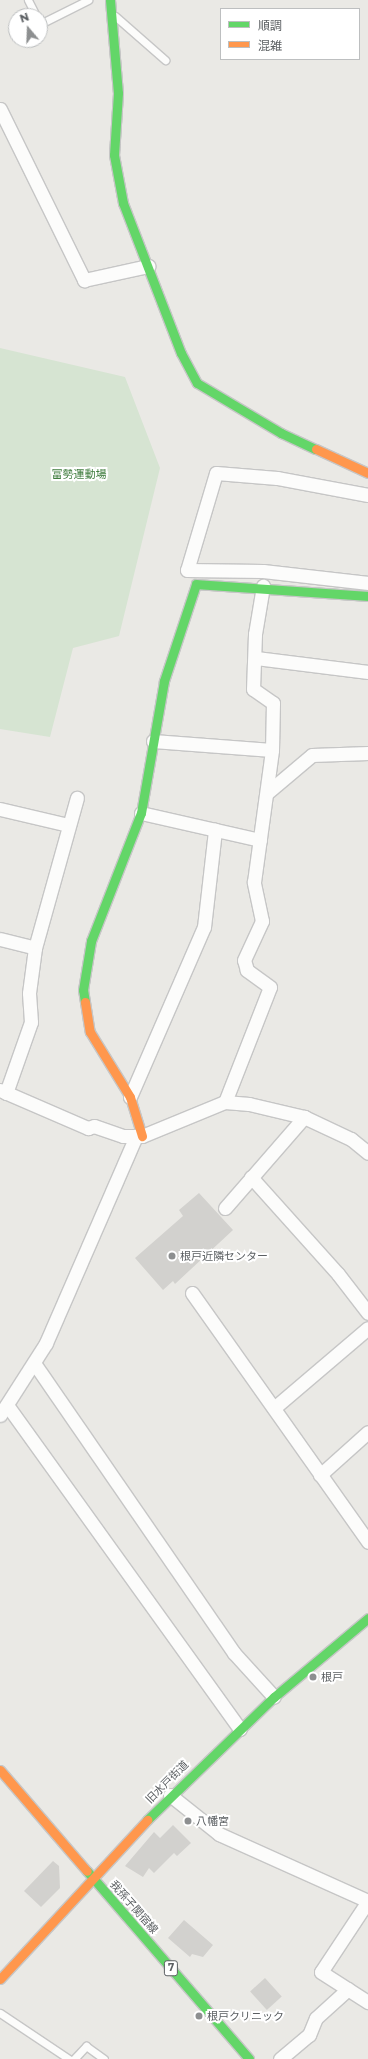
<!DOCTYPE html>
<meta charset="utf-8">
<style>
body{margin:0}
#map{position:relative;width:368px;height:2059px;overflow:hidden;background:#eae9e5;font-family:Montserrat,"Noto Sans JP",sans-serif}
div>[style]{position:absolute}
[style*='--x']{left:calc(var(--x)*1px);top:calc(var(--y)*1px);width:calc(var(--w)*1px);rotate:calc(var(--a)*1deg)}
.green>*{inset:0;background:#d6e4d2}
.building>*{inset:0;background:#d2d1ce;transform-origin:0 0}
.roads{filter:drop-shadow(1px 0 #c6c6c6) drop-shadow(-1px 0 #c6c6c6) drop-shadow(0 1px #c6c6c6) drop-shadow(0 -1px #c6c6c6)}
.lane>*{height:7px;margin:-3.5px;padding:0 3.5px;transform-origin:3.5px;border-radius:3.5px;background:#fcfcfb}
.street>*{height:13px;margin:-6.5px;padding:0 6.5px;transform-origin:6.5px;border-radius:6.5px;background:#fcfcfb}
.fast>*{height:9px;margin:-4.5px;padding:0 4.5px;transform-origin:4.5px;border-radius:4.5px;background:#63d668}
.slow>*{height:9px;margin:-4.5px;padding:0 4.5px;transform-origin:4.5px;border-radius:4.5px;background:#ff974d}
.dots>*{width:11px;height:11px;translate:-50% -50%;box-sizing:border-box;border:2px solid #fff;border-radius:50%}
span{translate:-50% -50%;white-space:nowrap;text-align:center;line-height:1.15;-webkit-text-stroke:4px #fff;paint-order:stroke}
.shield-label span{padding:1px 3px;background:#fff;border:1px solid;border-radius:3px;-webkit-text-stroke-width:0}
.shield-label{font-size:10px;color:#5b5f62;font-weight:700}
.park-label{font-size:11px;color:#407d3f}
.poi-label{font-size:11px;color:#5b5f62}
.left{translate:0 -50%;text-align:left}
.street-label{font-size:11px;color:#5b5f62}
.legend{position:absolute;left:220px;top:8px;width:140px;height:52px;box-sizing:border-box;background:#fff;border:1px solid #bdbfc0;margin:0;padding:5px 7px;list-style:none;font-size:12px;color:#5b5f62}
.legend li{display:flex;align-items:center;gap:8px;height:20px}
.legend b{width:20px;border:1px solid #bdbfc0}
.north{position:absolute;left:8px;top:8px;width:40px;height:40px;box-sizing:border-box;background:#fff;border:1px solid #bdbfc0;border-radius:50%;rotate:341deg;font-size:11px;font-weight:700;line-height:16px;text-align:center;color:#5b5f62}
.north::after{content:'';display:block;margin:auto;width:14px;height:18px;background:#8d8f90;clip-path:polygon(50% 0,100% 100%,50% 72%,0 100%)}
</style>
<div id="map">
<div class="green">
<i style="clip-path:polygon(0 348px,125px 377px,160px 468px,119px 636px,73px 648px,50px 737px,0 729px)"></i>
</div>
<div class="building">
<i style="clip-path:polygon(199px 1193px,233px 1230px,175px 1284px,173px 1281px,163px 1290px,135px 1258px,183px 1216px,179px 1210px)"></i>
<i style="clip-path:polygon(173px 1825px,191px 1843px,177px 1856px,174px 1853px,154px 1873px,149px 1868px,143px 1877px,125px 1866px,154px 1832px,160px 1838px)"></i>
<i style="clip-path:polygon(53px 1861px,59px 1866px,60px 1888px,41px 1907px,24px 1891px)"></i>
<i style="clip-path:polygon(184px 1920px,213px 1945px,203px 1957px,192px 1954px,190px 1957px,168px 1938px)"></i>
<i style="left:265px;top:1978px;width:25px;height:20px;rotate:48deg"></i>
</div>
<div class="roads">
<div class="lane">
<i style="--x:28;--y:0;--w:18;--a:63"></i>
<i style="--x:115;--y:16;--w:67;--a:41.3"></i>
<i style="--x:40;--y:24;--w:54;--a:-26.6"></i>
<i style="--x:0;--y:2013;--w:83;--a:33.7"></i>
<i style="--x:74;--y:2059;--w:18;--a:-47"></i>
<i style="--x:86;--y:2046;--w:22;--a:36"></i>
</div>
<div class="street">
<i style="--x:0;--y:109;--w:191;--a:63.8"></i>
<i style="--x:84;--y:280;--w:66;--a:-12.3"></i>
<i style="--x:368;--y:495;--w:93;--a:-169.4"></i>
<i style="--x:277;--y:478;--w:61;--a:-175.3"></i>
<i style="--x:216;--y:473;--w:101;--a:106.6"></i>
<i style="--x:187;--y:570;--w:76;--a:0.8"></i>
<i style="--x:263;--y:571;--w:106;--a:6.5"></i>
<i style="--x:256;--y:658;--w:113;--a:7.1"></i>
<i style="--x:153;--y:741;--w:119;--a:4.3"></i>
<i style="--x:268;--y:792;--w:57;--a:-40.1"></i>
<i style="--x:312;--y:755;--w:56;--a:-2"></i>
<i style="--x:0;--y:809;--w:70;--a:13.2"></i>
<i style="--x:141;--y:813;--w:122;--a:12.8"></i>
<i style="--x:0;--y:939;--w:36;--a:14"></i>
<i style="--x:0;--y:1090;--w:96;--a:23.4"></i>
<i style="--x:88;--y:1128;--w:6;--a:-18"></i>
<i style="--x:94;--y:1126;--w:31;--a:19"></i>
<i style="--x:123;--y:1136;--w:19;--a:0"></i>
<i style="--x:142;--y:1136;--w:90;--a:-22.3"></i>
<i style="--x:225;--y:1102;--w:24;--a:5"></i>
<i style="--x:249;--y:1104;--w:57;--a:13.3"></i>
<i style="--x:304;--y:1117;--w:52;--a:25.1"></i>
<i style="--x:351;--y:1139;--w:22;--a:39"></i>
<i style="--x:6;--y:1093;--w:75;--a:-70.6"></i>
<i style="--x:31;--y:1022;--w:29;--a:-94"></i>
<i style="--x:29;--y:993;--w:45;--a:-82.4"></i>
<i style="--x:35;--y:948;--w:156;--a:-74.4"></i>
<i style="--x:130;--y:1097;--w:185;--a:-66.5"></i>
<i style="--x:204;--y:927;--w:98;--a:-83.5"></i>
<i style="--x:225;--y:1102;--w:123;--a:-68.6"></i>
<i style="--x:270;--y:987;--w:29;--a:-144"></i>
<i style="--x:247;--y:970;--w:10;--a:-107"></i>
<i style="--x:244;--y:960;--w:43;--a:-65.2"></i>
<i style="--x:262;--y:921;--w:40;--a:-102"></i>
<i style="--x:254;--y:882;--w:133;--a:-82.2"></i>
<i style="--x:272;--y:750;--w:47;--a:-88.8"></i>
<i style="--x:273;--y:703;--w:24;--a:-145"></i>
<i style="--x:253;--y:689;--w:55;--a:-87.9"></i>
<i style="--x:255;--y:634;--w:49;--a:-80.5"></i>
<i style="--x:251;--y:1177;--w:130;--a:48.1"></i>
<i style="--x:338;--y:1274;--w:49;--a:52.4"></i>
<i style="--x:225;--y:1208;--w:121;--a:-49"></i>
<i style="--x:192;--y:1293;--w:305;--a:54.7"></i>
<i style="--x:34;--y:1363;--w:352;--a:55.4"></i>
<i style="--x:234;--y:1653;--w:59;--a:47.7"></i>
<i style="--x:7;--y:1405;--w:399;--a:54.3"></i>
<i style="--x:274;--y:1408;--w:123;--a:-40.4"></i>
<i style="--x:0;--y:1415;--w:85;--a:-57.4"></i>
<i style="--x:46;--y:1343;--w:226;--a:-66.5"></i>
<i style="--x:320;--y:1475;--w:64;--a:-41.9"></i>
<i style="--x:170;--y:1795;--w:63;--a:38.5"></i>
<i style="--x:219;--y:1834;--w:163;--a:24.2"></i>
<i style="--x:368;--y:1901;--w:85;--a:123.5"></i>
<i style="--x:321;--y:1972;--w:56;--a:32.6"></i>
<i style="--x:280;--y:2059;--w:38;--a:-40"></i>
<i style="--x:309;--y:2035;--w:18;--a:-68"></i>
<i style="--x:316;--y:2018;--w:43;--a:-42.2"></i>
</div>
<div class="fast">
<i style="--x:110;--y:0;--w:93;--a:85.1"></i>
<i style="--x:118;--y:93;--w:62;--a:93.7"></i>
<i style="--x:114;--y:155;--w:49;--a:79.4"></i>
<i style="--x:123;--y:203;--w:161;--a:68.9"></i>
<i style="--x:181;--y:353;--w:34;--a:62"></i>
<i style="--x:197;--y:383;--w:98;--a:30.8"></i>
<i style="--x:281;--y:433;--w:38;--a:25"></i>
<i style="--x:85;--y:1002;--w:12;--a:-99"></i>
<i style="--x:83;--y:990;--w:50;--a:-80.7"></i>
<i style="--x:91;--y:941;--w:137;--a:-68.7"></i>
<i style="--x:141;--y:813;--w:134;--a:-80.1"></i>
<i style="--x:164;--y:681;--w:102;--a:-71.7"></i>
<i style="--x:196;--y:584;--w:172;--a:4"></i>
<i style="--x:147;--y:1820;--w:177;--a:-44.1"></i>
<i style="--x:274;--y:1697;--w:123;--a:-40"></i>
<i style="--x:87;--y:1871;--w:248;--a:49.2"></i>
</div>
<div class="slow">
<i style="--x:316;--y:449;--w:57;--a:24.8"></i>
<i style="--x:85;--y:1002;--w:30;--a:81"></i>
<i style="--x:90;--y:1032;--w:76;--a:58.4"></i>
<i style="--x:130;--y:1097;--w:41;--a:72.9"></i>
<i style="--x:0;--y:1770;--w:133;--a:49.3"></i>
<i style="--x:0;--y:1979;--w:217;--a:-47.2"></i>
</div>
</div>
<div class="dots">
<i style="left:172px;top:1256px;background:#8d8f90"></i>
<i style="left:313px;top:1677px;background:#8d8f90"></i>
<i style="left:188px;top:1821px;background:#8d8f90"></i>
<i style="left:199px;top:2016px;background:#8d8f90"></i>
</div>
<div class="shield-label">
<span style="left:171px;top:1968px">7</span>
</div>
<div class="park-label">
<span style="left:79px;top:474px">富勢運動場</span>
</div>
<div class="poi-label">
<span class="left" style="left:180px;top:1256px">根戸近隣センター</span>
<span class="left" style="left:321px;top:1677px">根戸</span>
<span class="left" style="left:196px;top:1821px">八幡宮</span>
<span class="left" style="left:207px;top:2016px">根戸クリニック</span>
</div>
<div class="street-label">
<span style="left:167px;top:1782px;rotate:-45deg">旧水戸街道</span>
<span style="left:134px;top:1907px;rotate:49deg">我孫子関宿線</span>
</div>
<ul class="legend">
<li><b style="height:5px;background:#63d668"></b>順調</li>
<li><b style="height:5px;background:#ff974d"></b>混雑</li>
</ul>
<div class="north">N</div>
</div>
